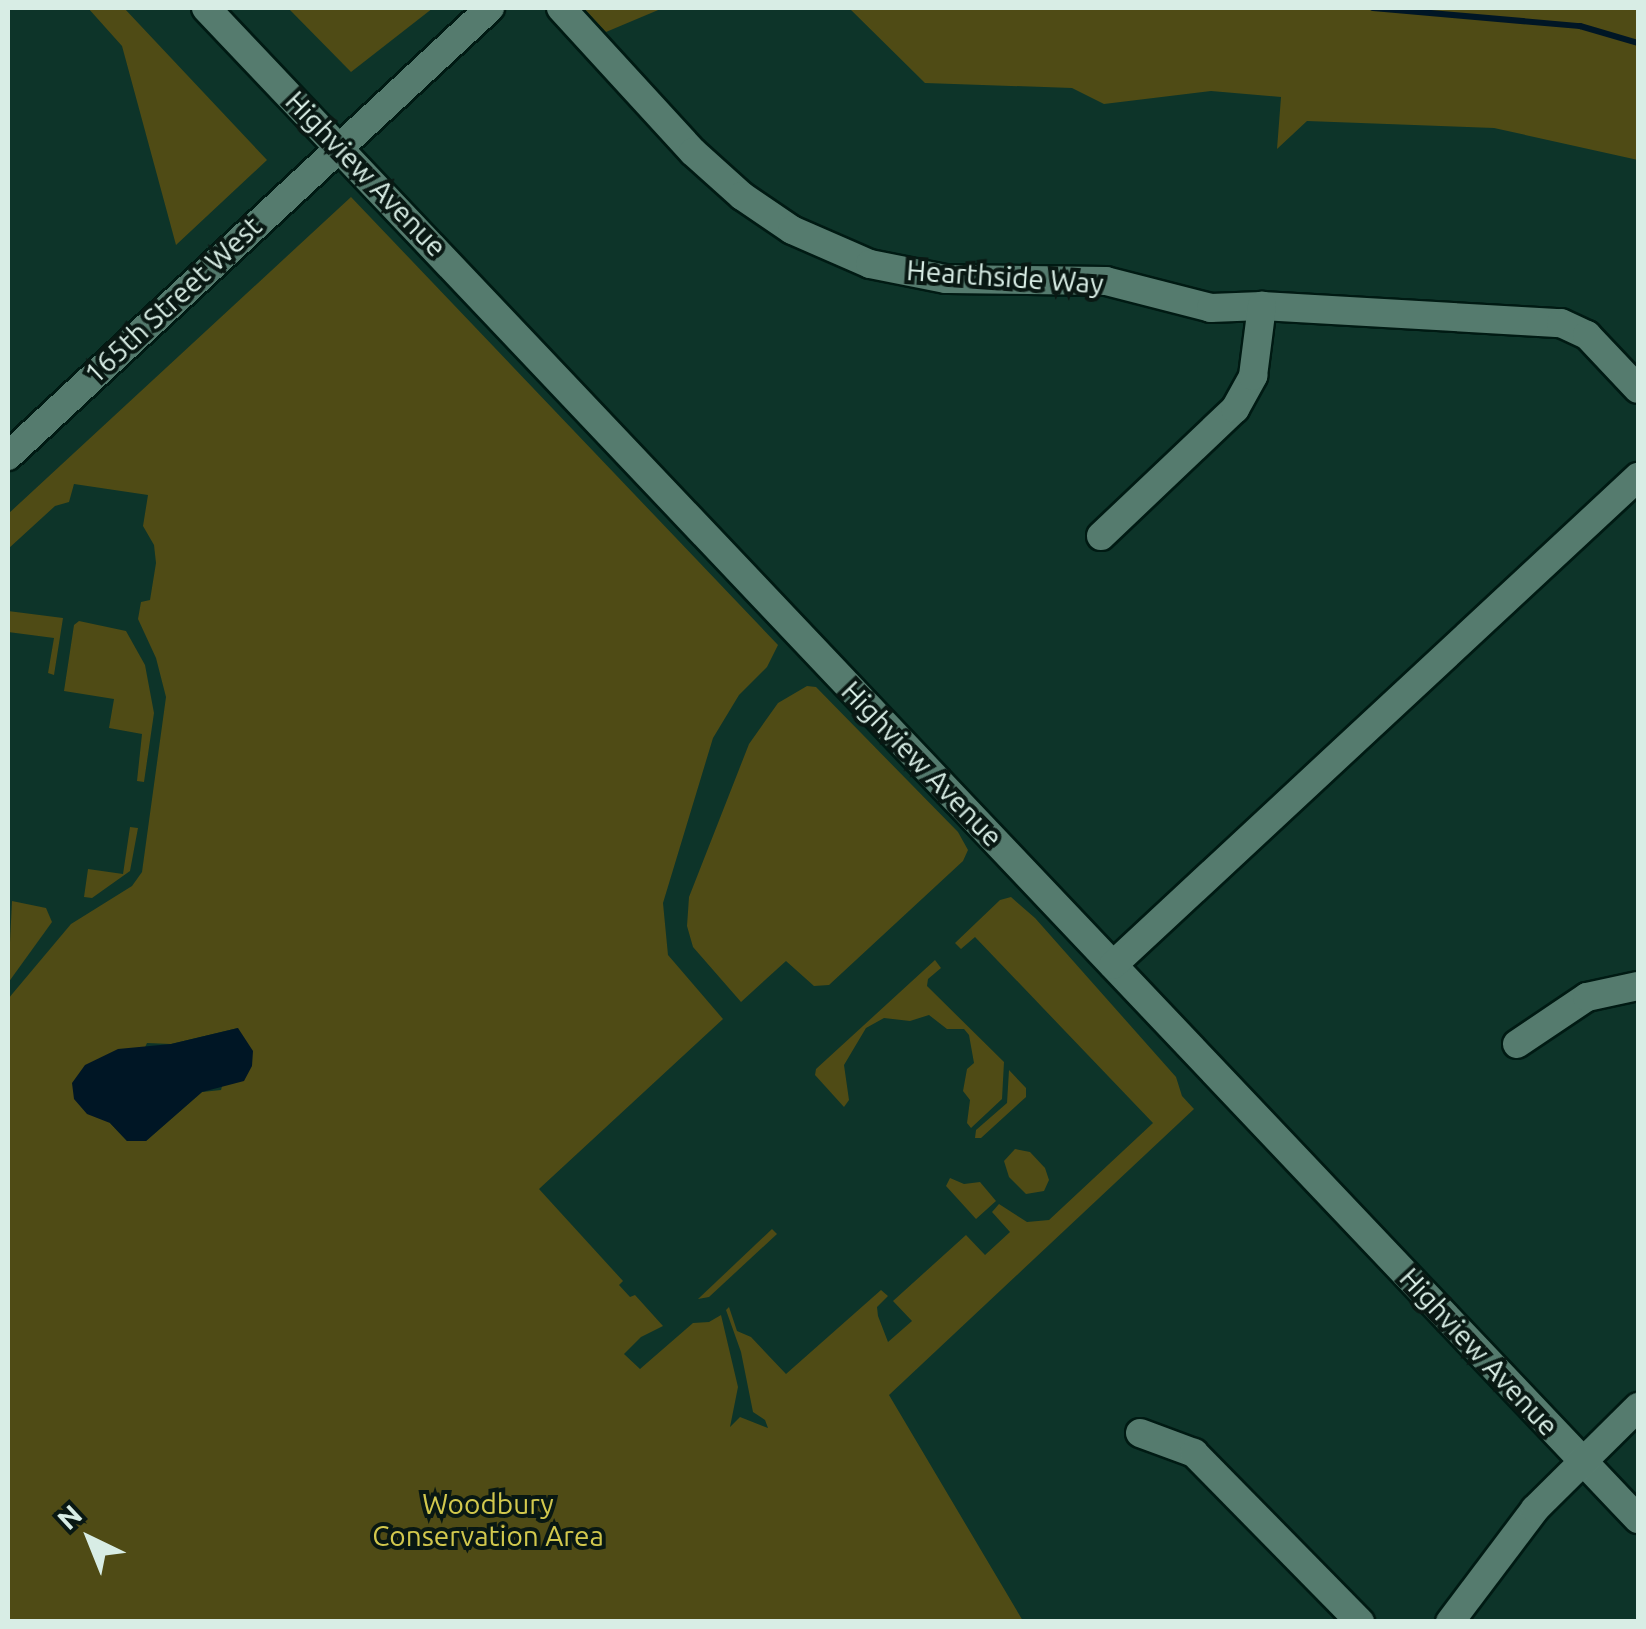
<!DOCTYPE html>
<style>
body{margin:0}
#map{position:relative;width:1646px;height:1629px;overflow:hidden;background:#0d3429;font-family:Ubuntu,sans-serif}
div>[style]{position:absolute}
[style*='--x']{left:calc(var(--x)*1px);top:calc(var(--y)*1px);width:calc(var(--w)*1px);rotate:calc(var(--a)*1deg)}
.green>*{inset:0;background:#4f4b15}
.water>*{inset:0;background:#001625}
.stream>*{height:6px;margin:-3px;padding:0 3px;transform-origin:3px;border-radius:3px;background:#001625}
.roads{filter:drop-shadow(2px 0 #001a13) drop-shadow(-2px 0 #001a13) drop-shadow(0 2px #001a13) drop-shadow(0 -2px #001a13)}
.minor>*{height:28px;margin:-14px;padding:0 14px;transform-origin:14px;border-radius:14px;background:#557b6e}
span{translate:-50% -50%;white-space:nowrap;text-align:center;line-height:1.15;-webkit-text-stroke:8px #091813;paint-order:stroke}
.street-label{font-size:28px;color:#d8ede5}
.park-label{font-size:28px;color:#d2c84d}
.frame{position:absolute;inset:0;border:10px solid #d8ede5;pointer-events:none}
.north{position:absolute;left:40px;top:1489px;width:100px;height:100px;-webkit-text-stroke:8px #091813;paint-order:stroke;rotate:317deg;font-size:28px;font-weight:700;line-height:40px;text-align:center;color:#d8ede5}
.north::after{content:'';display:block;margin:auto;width:35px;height:45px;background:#d8ede5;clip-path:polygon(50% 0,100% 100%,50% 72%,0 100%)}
</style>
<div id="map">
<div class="green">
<i style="clip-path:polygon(88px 8px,124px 8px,267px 160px,176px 245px,122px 46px)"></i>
<i style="clip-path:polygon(288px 8px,433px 8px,351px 72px)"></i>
<i style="clip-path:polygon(583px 8px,663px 8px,606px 32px)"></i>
<i style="clip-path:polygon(849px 8px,1638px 8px,1638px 160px,1494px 128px,1307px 121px,1277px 149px,1281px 97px,1211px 91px,1104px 104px,1072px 88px,925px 83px)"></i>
<i style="clip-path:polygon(evenodd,351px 197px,778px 645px,767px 667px,739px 695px,713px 738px,663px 903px,668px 955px,723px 1019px,539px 1189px,623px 1281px,619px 1285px,630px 1297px,635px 1295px,663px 1326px,641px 1337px,624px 1354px,640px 1369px,693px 1323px,709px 1322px,721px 1315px,738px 1387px,730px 1427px,740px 1417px,768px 1428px,765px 1420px,753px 1412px,741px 1352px,726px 1310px,729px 1307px,737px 1331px,751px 1337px,786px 1374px,881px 1290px,888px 1296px,877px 1307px,878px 1316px,888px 1342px,912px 1321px,893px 1301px,966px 1235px,985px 1255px,1010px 1232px,992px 1212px,999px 1204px,1027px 1222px,1049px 1220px,1153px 1123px,975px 937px,961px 949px,955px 943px,1000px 900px,1011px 897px,1035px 918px,1176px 1077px,1182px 1096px,1194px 1109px,889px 1395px,1023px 1621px,8px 1621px,8px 999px,71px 924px,132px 886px,142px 872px,166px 697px,156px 658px,138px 619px,141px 602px,150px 600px,156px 563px,154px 545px,143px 526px,148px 495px,74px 484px,69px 502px,55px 506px,8px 549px,8px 514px,351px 197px,238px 1028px,221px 1090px,202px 1092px,146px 1141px,127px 1141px,110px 1123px,147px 1043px,171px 1044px,238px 1028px)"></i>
<i style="clip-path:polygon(8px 611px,63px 618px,54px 675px,48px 673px,54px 638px,8px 632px)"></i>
<i style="clip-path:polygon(79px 621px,126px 631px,145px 665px,154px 713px,144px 782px,137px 781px,142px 734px,109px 728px,114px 699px,64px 691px,74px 625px)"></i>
<i style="clip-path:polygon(807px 686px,816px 687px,958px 832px,968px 850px,963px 861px,829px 985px,814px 986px,786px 961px,741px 1002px,693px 947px,687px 926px,689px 897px,749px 744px,778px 703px)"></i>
<i style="clip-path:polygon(130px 827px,138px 828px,130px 871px,92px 898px,84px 897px,88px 869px,123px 874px)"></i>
<i style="clip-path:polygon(12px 901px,46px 908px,52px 922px,8px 983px)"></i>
<i style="clip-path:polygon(935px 960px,941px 968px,928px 979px,927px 986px,1004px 1062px,1002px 1099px,971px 1128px,967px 1123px,970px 1100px,963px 1091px,967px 1069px,974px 1063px,969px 1035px,964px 1029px,947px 1029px,929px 1015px,910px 1021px,884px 1018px,866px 1028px,844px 1065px,849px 1100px,844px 1107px,815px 1075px,816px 1069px)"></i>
<i style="clip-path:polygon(1009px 1070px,1026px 1088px,1026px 1097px,981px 1138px,975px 1138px,976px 1130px,1007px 1103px)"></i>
<i style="clip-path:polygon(1015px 1149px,1030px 1152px,1045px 1168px,1049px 1180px,1044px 1191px,1026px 1194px,1009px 1177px,1004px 1161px)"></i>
<i style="clip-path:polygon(950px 1178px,964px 1184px,980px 1182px,996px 1201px,976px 1219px,946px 1186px)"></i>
<i style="clip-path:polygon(772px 1229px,777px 1234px,709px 1297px,698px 1299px)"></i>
</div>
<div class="water">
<i style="clip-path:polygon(238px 1028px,253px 1051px,252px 1066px,244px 1081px,202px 1092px,146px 1141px,127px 1141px,110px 1123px,87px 1114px,74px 1099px,72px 1083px,85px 1065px,118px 1049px,171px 1044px)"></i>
</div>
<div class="stream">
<i style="--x:1373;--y:8;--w:208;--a:5"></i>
<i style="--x:1580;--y:26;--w:60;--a:16.3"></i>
</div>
<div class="roads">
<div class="minor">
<i style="--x:206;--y:8;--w:2082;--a:46.54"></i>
<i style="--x:561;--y:8;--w:195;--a:47.5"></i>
<i style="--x:693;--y:152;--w:66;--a:41.9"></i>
<i style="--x:742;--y:196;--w:60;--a:34.2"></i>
<i style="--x:792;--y:230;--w:85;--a:23.6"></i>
<i style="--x:870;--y:264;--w:77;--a:11.2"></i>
<i style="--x:946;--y:279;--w:160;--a:0.7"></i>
<i style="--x:1106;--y:281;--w:108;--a:14.4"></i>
<i style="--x:1211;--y:308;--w:51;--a:-2.2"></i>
<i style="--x:1262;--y:306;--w:299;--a:3.3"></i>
<i style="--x:1561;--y:323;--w:29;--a:25"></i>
<i style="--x:1587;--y:335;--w:74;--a:46.6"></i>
<i style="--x:8;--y:456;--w:658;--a:-42.91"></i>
<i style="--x:1101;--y:536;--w:185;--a:-43.5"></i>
<i style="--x:1235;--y:409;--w:38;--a:-61"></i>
<i style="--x:1253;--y:376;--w:71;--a:-82.7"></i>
<i style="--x:1113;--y:965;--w:717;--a:-42.91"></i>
<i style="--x:1517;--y:1044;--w:84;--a:-33.9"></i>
<i style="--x:1587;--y:997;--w:52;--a:-12.2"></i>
<i style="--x:1140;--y:1433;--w:58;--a:20.3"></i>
<i style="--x:1194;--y:1453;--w:237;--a:45.5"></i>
<i style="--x:1450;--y:1622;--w:141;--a:-53"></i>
<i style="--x:1535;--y:1509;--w:145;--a:-44.7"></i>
</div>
</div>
<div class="street-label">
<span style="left:366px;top:174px;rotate:46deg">Highview Avenue</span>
<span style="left:1005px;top:277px;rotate:4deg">Hearthside Way</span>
<span style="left:173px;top:300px;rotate:-43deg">165th Street West</span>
<span style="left:922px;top:764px;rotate:46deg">Highview Avenue</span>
<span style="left:1479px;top:1352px;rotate:47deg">Highview Avenue</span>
</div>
<div class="park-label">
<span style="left:488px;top:1520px">Woodbury<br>Conservation Area</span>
</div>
<div class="frame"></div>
<div class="north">N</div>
</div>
